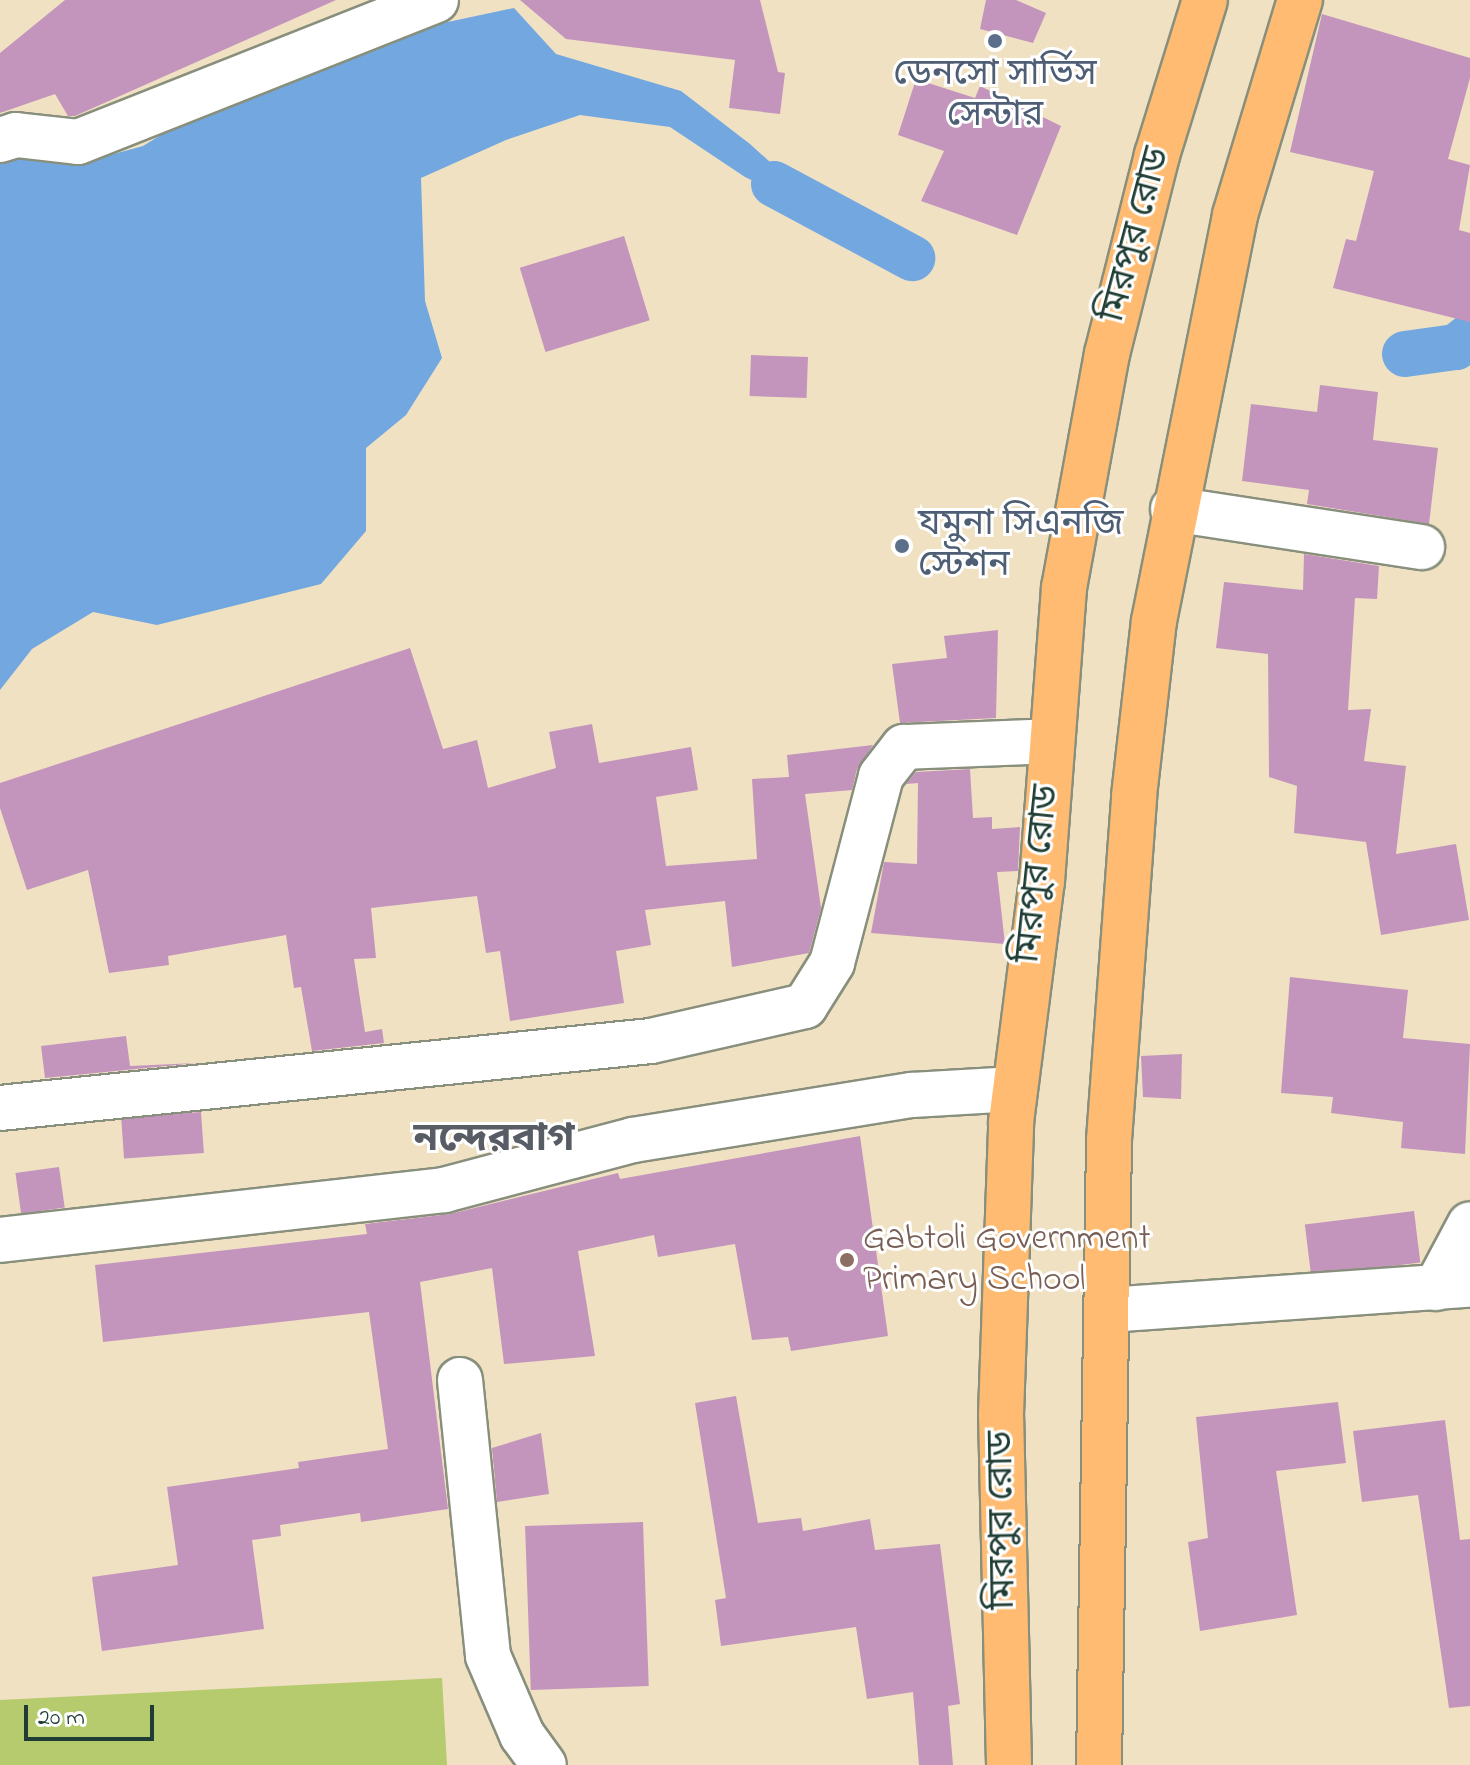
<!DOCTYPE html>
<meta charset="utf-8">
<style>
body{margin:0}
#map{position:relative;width:1470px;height:1765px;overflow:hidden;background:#f0e1c3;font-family:"Indie Flower","Noto Sans Bengali",sans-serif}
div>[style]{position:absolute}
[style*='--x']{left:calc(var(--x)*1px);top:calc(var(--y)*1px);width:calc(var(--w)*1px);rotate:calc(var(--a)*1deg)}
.green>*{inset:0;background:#b6ca6e}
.water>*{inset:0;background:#72a7e0}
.canal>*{height:46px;margin:-23px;padding:0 23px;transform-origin:23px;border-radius:23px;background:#72a7e0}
.building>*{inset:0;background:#c395bc;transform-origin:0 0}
.roads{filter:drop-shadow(2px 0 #888f7c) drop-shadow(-2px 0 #888f7c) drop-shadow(0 2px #888f7c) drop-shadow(0 -2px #888f7c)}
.minor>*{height:44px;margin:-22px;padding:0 22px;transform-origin:22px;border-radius:22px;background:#fff}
.trunk>*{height:44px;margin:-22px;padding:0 22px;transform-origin:22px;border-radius:22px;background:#ffbb71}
.dots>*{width:22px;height:22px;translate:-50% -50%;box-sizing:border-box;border:4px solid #fff;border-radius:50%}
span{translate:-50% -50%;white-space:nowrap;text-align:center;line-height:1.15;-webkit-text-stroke:6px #fff;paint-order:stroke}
.service-label{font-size:36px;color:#4e5e75}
.left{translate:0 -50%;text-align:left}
.street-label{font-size:36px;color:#1f3d34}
.education-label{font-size:36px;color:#785e54}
.quarter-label{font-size:40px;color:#585c64;font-weight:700}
.scale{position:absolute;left:24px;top:1705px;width:130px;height:36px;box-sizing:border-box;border:4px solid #1f3d34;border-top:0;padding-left:10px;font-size:24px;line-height:28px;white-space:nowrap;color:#1f3d34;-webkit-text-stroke:6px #fff;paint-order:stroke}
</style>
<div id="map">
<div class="green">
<i style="clip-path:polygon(442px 1678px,447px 1765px,0 1765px,0 1700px)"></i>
</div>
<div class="water">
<i style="clip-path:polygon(514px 8px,556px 54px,681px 91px,750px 144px,835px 221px,745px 177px,670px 127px,580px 115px,506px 140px,421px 178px,425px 301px,442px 358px,406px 415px,366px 448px,366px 531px,321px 584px,157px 625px,93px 612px,32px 649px,0 690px,0 153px,88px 161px,143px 146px,208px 106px,429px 26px)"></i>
</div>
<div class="canal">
<i style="--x:774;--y:184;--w:157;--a:28.2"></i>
<i style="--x:1405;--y:354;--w:51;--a:-7.8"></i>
<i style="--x:1456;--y:347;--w:18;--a:-38"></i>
</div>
<div class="building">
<i style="clip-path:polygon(65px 0,336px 0,75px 116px,68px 116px,55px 94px,0 113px,0 53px)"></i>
<i style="clip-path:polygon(520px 0,760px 0,778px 72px,785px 73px,780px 114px,729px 108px,735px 60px,566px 39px)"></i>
<i style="clip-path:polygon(986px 0,1016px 0,1046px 13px,1033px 43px,980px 29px)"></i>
<i style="clip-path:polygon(1322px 14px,1470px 58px,1470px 78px,1448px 159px,1470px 165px,1459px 230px,1470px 233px,1470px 322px,1333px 288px,1346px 239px,1356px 241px,1374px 171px,1290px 152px)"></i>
<i style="clip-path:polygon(916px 79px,975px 98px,980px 86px,1061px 126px,1017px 235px,921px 201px,944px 151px,898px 135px)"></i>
<i style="left:624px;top:236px;width:88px;height:109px;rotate:73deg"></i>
<i style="left:751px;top:355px;width:57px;height:41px;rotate:2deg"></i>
<i style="clip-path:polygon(1320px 385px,1378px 392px,1373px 440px,1438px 448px,1429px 524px,1307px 504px,1309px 490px,1242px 481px,1251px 404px,1317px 412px)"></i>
<i style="clip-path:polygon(1304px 554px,1379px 566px,1377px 599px,1355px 598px,1348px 710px,1371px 709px,1364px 761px,1406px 766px,1396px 854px,1456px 844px,1469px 920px,1381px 935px,1366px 842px,1294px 833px,1297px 786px,1269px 777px,1268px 654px,1216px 648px,1224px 582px,1303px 590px)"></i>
<i style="clip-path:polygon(998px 630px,996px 718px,900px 723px,892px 664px,947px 658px,944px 636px)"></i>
<i style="clip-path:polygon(410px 648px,443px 749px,477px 740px,488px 788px,556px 768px,549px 732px,592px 724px,599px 763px,691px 747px,698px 790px,656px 797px,666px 866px,757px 859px,752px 779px,789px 777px,787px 755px,873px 745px,857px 769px,852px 790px,805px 794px,821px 908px,809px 953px,732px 967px,725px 901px,645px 910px,651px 945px,616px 951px,624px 1003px,510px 1021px,500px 951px,486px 953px,477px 896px,371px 908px,376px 958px,354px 959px,365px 1032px,382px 1029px,384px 1043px,312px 1051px,301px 987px,294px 988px,286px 935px,168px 956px,169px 965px,109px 973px,88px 870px,27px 890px,0 808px,0 783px)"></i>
<i style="clip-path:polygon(970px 769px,973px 818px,992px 817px,992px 829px,1020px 827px,1018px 871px,997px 872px,1005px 944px,871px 933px,884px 862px,917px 864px,918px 783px,906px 784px,916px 772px)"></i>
<i style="clip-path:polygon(1290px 977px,1408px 990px,1403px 1038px,1470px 1044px,1465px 1154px,1401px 1148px,1403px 1122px,1331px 1113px,1333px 1097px,1281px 1093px)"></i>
<i style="clip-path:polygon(126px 1036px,130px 1066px,197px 1063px,45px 1078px,41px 1046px)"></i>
<i style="clip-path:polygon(1182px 1054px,1181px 1099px,1143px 1097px,1141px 1056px)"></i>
<i style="left:201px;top:1112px;width:41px;height:80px;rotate:86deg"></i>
<i style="clip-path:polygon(860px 1136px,888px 1336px,791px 1351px,788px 1337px,752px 1340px,735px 1244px,658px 1257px,654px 1235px,578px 1251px,595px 1356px,504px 1364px,492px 1268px,420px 1282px,448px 1509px,361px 1522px,360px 1513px,280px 1525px,281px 1536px,252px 1540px,264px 1629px,102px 1651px,92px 1577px,178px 1565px,167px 1487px,299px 1468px,298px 1462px,388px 1449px,369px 1312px,103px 1342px,95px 1265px,367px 1234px,365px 1224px,450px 1214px,618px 1173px,620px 1179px)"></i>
<i style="left:59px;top:1167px;width:41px;height:44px;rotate:82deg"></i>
<i style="left:1414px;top:1211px;width:52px;height:110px;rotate:83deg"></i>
<i style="clip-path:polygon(736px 1396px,758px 1523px,801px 1518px,803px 1531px,870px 1519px,875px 1550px,940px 1544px,960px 1704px,948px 1706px,953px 1765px,919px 1765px,913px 1692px,867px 1699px,856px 1627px,721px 1646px,715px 1600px,726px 1598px,695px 1403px)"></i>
<i style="clip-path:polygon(1338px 1402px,1346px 1463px,1276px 1471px,1297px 1615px,1200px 1631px,1188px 1542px,1208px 1538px,1196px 1417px)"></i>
<i style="clip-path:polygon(1445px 1420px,1460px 1540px,1470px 1539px,1470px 1706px,1449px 1708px,1418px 1495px,1362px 1502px,1353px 1431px)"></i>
<i style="clip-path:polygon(541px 1433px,549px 1494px,497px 1502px,492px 1448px)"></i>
<i style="left:643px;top:1522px;width:164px;height:118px;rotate:88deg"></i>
</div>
<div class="roads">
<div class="minor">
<i style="--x:0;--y:140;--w:17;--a:-17"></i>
<i style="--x:16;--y:135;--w:62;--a:6.4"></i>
<i style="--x:78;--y:142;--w:385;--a:-21.6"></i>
<i style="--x:1173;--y:509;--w:252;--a:8.7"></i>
<i style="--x:0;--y:1108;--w:654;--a:-5.88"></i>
<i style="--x:651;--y:1041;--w:158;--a:-12.8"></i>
<i style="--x:805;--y:1006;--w:51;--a:-57.9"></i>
<i style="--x:832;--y:963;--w:193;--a:-75.3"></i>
<i style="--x:881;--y:776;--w:37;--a:-52"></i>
<i style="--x:904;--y:747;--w:148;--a:-2.3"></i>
<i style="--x:0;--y:1240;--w:447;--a:-6.4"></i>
<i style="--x:444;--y:1190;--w:196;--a:-14.8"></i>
<i style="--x:633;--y:1140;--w:283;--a:-9.2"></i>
<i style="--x:912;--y:1095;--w:103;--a:-3.3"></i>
<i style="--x:1436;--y:1288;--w:72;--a:-62"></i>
<i style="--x:1108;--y:1310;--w:363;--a:-4"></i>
<i style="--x:460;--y:1380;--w:277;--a:84.2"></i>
<i style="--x:488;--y:1656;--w:86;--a:66.7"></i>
<i style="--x:522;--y:1735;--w:37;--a:54"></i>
</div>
<div class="trunk">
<i style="--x:1009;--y:1765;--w:350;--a:-91.3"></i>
<i style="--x:1001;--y:1415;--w:293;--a:-88"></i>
<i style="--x:1011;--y:1122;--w:243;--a:-82.7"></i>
<i style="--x:1042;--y:881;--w:294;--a:-85.7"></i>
<i style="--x:1064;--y:588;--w:238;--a:-79.6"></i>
<i style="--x:1107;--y:354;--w:205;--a:-75.9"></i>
<i style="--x:1157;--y:155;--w:162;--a:-72.8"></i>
<i style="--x:1099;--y:1765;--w:625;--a:-89.08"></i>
<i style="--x:1109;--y:1140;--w:345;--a:-85.8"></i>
<i style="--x:1134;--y:796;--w:176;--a:-83.5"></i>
<i style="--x:1154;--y:621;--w:414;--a:-78.7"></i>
<i style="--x:1235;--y:215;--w:225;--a:-73.2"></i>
</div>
</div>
<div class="dots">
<i style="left:995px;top:41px;background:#5c6f8a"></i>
<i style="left:902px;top:546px;background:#5c6f8a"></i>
<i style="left:847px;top:1260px;background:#8d6e63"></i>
</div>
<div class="service-label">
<span style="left:995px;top:96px">ডেনসো সার্ভিস<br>সেন্টার</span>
<span class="left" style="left:918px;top:546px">যমুনা সিএনজি<br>স্টেশন</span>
</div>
<div class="street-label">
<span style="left:1137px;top:235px;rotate:-75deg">মিরপুর রোড</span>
<span style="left:1039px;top:874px;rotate:-84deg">মিরপুর রোড</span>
<span style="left:1004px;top:1520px;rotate:-91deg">মিরপুর রোড</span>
</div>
<div class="education-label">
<span class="left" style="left:863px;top:1260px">Gabtoli Government<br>Primary School</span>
</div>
<div class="quarter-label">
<span style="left:494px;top:1141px">নন্দেরবাগ</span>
</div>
<div class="scale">20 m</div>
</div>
